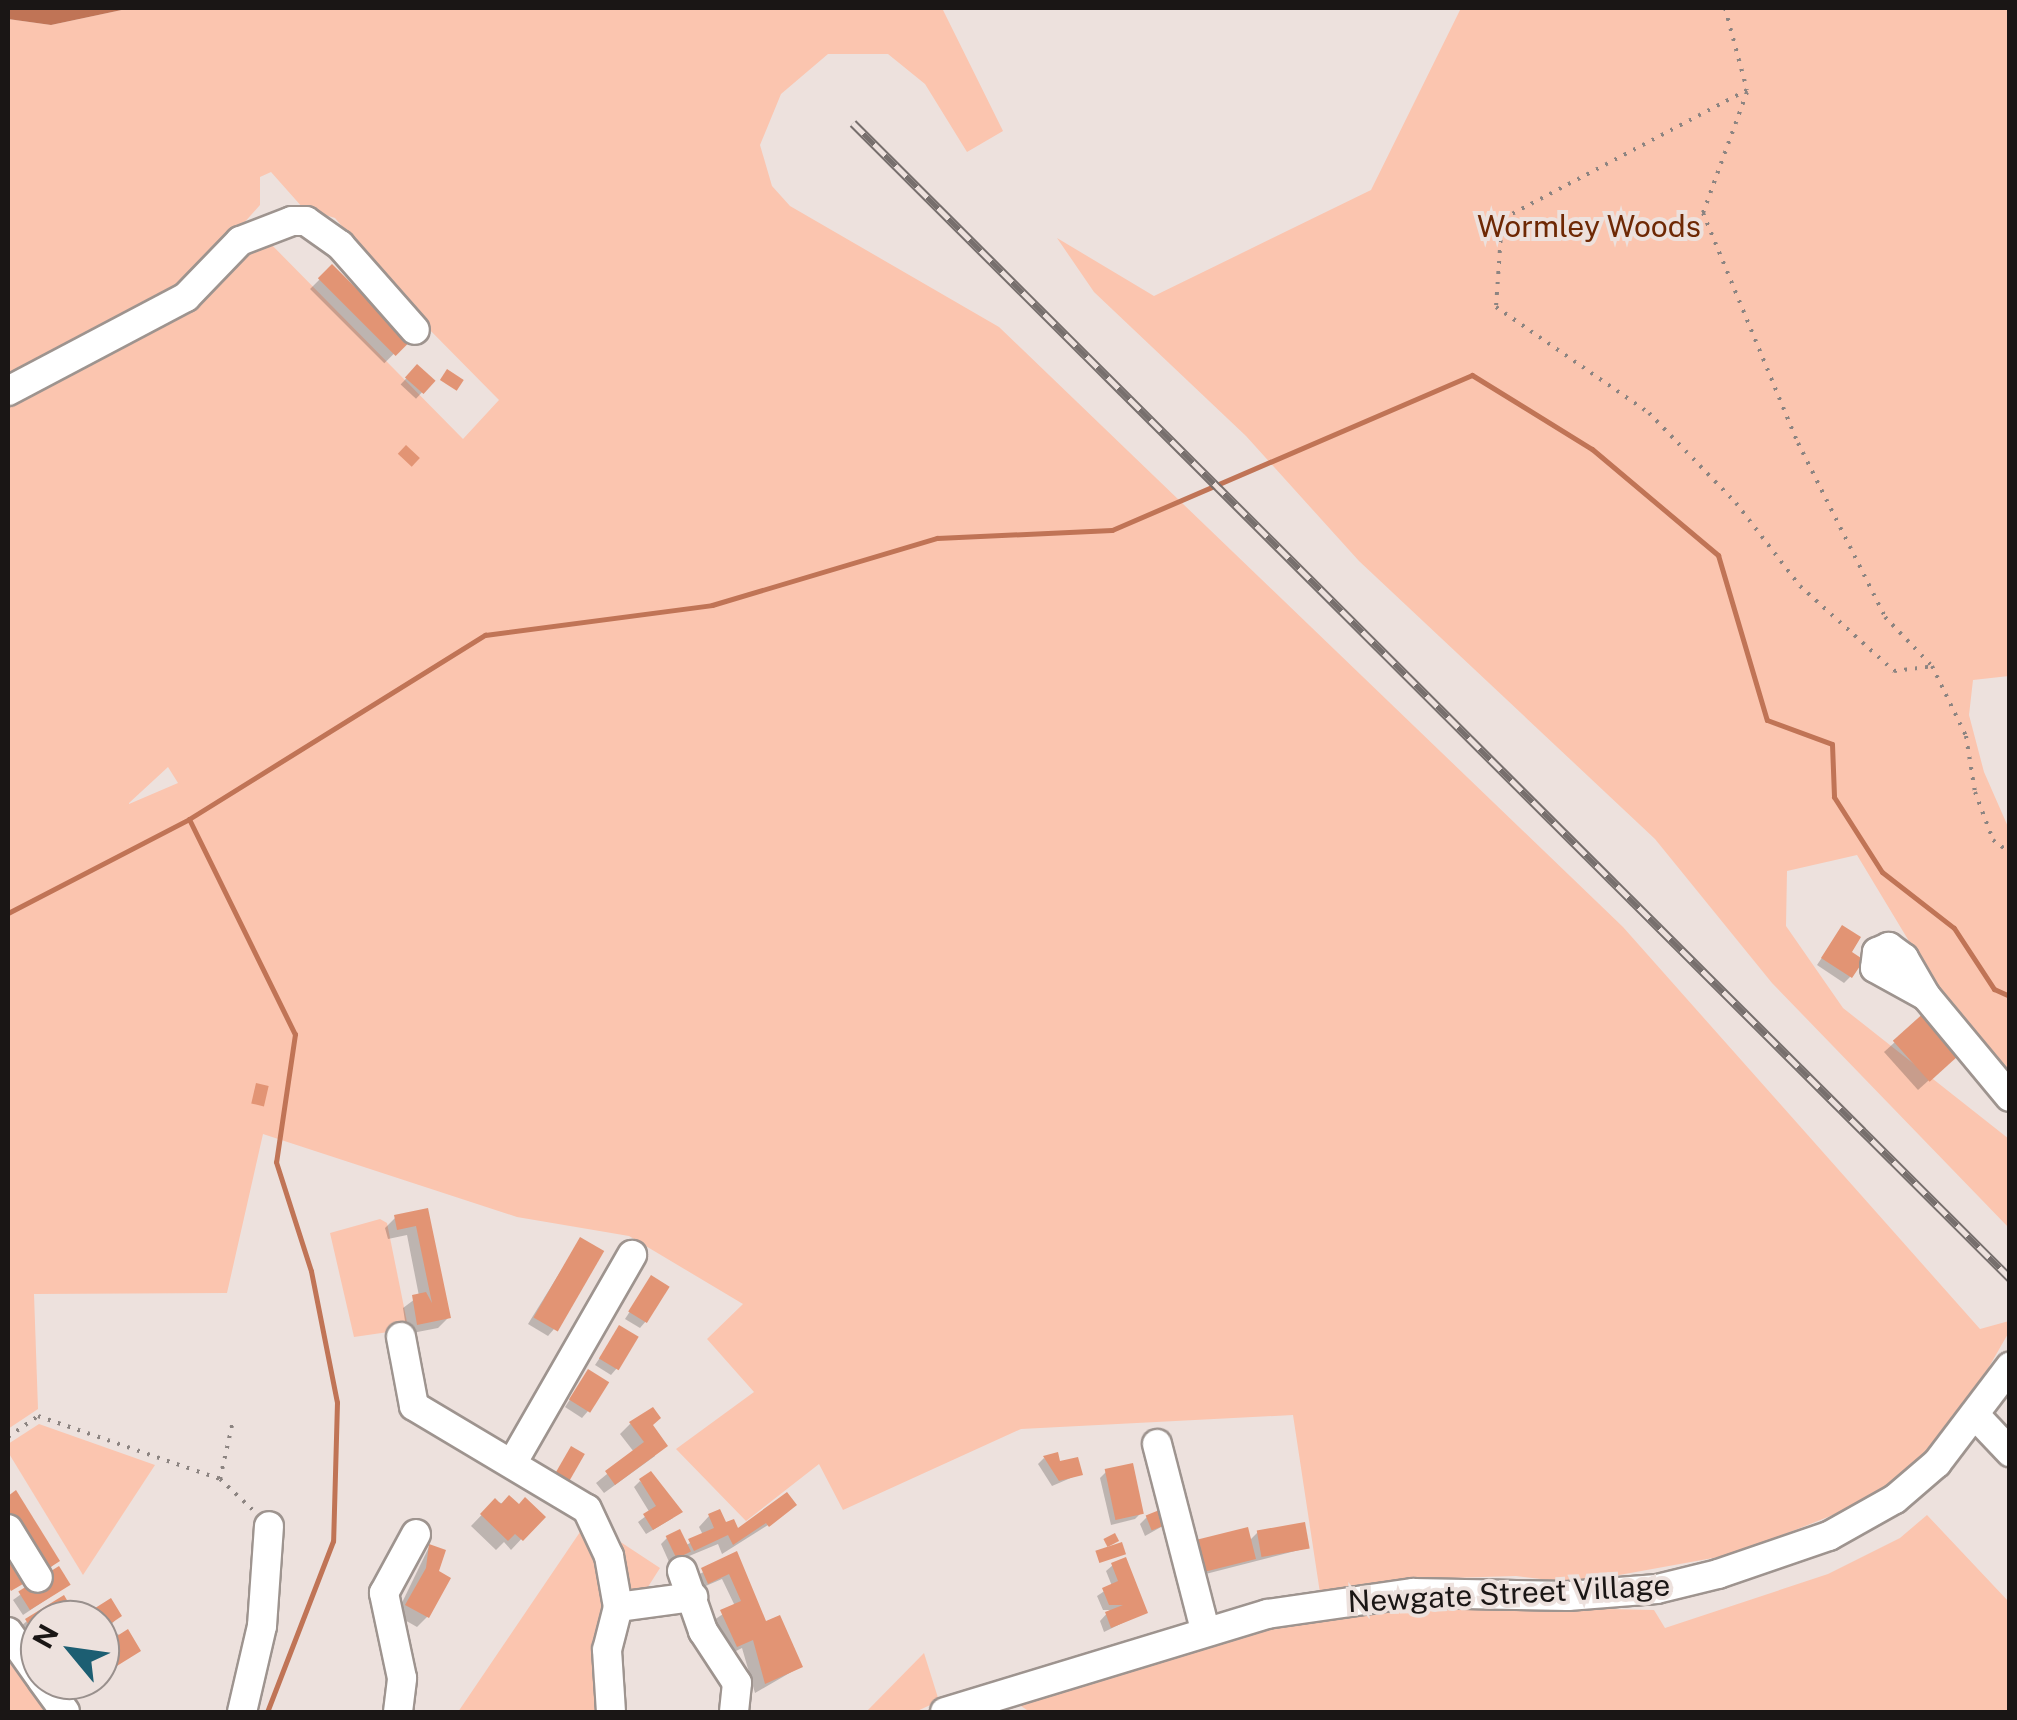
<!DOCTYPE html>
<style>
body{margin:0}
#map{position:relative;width:2017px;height:1720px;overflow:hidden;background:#ede1dd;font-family:"Public Sans",sans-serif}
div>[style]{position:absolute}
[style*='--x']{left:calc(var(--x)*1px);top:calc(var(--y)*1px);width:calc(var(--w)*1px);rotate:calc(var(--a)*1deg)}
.green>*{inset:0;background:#fbc5af}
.water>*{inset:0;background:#c07456}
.shadow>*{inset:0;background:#0003;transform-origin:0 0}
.stream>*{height:5px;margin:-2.5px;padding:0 2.5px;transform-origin:2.5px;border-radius:2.5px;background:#c07456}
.building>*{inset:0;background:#e29474;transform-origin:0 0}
.path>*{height:4px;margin-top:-2px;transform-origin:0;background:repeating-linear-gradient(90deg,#8c8481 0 2.5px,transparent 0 10.5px)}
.roads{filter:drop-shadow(2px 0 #9e948f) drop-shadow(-2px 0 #9e948f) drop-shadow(0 2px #9e948f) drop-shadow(0 -2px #9e948f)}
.minor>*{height:28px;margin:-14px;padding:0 14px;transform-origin:14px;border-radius:14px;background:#fff}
.rail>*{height:9px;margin-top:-4.5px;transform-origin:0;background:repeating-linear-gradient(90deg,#ede1dd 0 15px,#776f6d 0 30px);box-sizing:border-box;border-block:2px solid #776f6d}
span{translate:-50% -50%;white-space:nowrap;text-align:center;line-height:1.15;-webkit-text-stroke:8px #ede1dd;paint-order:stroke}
.park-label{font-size:30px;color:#6e2804}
.street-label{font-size:30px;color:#1a1615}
.frame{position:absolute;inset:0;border:10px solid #1a1615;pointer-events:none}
.north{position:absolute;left:20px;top:1600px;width:100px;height:100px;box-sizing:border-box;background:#ede1dd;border:2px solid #99908d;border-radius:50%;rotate:299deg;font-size:28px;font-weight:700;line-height:40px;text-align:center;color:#1a1615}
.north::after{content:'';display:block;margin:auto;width:35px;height:45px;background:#1c5e72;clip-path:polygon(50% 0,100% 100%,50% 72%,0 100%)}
</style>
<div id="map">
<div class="green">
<i style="clip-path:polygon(evenodd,131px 8px,942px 8px,1003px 131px,967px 152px,925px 84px,888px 54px,828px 54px,781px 94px,760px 145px,772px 186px,790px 206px,999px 327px,1623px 927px,1980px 1329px,2009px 1321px,2009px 1332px,1966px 1407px,1920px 1461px,1873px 1499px,1735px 1554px,1575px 1583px,1516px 1576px,1418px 1579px,1320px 1593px,1293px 1415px,1021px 1429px,843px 1510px,819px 1464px,746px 1521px,676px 1449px,754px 1392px,707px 1339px,743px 1304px,629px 1236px,517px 1217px,263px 1134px,227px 1293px,34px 1294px,38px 1409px,8px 1429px,8px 395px,191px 302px,263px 236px,463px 439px,499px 400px,422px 322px,335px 218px,303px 208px,271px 172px,260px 177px,260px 205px,186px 287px,8px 383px,8px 19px,51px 25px,131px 8px,168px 767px,178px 783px,129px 804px,129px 803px,168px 767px)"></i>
<i style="clip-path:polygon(1461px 8px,2009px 8px,2009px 676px,1973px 680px,1969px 715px,1984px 772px,2009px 829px,2009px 1107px,1857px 855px,1787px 871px,1786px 926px,1843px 1008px,2009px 1139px,2009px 1228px,1772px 983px,1655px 839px,1359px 561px,1246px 436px,1094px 292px,1057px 238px,1154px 296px,1371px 190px)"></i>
<i style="clip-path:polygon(380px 1219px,387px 1223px,407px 1322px,402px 1330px,354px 1337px,330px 1233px)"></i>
<i style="clip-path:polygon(39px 1424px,155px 1465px,83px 1575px,8px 1452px,8px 1444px)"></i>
<i style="clip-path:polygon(599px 1504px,619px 1541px,660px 1568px,592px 1675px,624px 1712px,458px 1712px)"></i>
<i style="clip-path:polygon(1927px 1515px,2009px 1602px,2009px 1712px,1030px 1712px,1015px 1702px,1283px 1625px,1409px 1605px,1654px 1610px,1665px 1628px,1828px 1574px,1900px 1538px)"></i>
<i style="clip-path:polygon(924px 1653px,939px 1701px,915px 1712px,866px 1712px)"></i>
<i style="clip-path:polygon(8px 1661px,46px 1712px,8px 1712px)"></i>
</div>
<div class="water">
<i style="clip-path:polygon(8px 8px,131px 8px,51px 25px,8px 19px)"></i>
</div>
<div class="shadow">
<i style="left:332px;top:267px;width:105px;height:31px;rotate:45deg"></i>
<i style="left:417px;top:367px;width:21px;height:24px;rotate:43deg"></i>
<i style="clip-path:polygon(1837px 935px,1849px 953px,1850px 977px,1844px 983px,1817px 965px)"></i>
<i style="clip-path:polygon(1895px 1042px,1950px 1061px,1918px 1090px,1884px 1052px)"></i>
<i style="clip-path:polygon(426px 1211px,448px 1318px,438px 1328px,407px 1334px,403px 1308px,419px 1296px,407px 1235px,388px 1239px,385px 1228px,396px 1217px)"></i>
<i style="clip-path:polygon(580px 1240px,554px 1329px,548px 1336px,528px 1324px)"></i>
<i style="clip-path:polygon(651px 1279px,646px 1321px,640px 1328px,625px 1319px)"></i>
<i style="clip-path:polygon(620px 1328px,617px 1368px,611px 1375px,595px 1365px)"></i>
<i style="clip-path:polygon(588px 1372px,588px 1411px,582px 1418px,565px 1407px)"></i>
<i style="clip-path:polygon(630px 1424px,650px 1426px,655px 1456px,604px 1493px,596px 1483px,634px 1452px,620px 1434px)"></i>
<i style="clip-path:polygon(1044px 1458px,1080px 1474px,1052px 1486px,1038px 1464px)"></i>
<i style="clip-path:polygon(1107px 1471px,1141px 1513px,1135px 1519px,1111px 1525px,1100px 1478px)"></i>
<i style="clip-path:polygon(640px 1481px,673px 1518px,646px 1534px,638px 1522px,650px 1513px,634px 1487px)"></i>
<i style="clip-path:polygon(15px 1494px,57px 1561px,39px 1579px,68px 1585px,23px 1615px,13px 1600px,35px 1584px,8px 1540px,8px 1499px)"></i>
<i style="clip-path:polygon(495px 1501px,542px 1517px,511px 1550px,504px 1542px,496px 1550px,471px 1526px)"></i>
<i style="clip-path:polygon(784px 1515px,722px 1554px,718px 1544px,670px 1564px,661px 1544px,667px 1538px,685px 1546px,703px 1535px,699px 1527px,709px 1516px,737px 1532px)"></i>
<i style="clip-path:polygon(1147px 1517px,1170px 1522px,1145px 1536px,1140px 1524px)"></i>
<i style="clip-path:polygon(1258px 1532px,1307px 1548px,1194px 1577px,1249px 1541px)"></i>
<i style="clip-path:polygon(429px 1547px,427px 1617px,417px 1627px,396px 1615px)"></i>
<i style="clip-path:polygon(735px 1555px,765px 1625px,800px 1667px,755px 1693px,742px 1648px,726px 1656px,711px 1622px,735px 1606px,722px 1579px,701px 1588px,696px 1576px)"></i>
<i style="clip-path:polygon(1113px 1565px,1145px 1612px,1104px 1632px,1100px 1621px,1110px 1610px,1103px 1610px,1097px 1596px,1112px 1586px,1106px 1571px)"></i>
<i style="clip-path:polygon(110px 1602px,119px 1616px,109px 1627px,138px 1650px,101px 1677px,100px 1620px,81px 1620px)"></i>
<i style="clip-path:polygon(71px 1612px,62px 1620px,40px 1620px,40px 1633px,29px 1640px,20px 1627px,27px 1621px)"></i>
</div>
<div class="stream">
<i style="--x:189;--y:819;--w:240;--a:63.8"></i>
<i style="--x:295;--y:1034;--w:129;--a:98.4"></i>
<i style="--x:276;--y:1162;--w:114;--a:72.2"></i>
<i style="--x:311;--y:1271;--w:134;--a:78.8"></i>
<i style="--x:337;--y:1402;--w:139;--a:91.6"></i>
<i style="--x:333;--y:1541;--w:183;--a:111.1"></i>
<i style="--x:8;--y:913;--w:204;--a:-27.4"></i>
<i style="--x:189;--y:819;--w:349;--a:-31.9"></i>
<i style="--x:485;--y:635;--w:229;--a:-7.5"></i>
<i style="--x:712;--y:605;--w:235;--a:-16.6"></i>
<i style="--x:937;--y:538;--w:175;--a:-2.6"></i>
<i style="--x:1112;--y:530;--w:392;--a:-23.3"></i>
<i style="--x:1472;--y:375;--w:141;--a:31.7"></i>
<i style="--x:1592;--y:449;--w:165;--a:40.1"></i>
<i style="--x:1718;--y:555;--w:172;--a:73.5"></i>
<i style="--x:1767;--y:720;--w:69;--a:20.3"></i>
<i style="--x:1832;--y:744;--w:53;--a:87.8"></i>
<i style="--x:1834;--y:797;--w:89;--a:57.4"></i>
<i style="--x:1882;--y:872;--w:91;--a:37.9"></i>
<i style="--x:1954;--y:928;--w:73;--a:56.7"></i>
<i style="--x:1994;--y:989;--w:17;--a:24"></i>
</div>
<div class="building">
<i style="left:332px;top:264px;width:110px;height:20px;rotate:45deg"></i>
<i style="left:417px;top:364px;width:25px;height:18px;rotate:42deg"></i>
<i style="left:447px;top:369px;width:20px;height:13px;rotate:33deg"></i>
<i style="left:406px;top:445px;width:19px;height:12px;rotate:43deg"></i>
<i style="clip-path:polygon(1842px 925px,1861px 937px,1852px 952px,1864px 960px,1852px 978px,1821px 958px)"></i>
<i style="left:1927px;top:1010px;width:55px;height:46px;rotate:48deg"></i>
<i style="left:256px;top:1083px;width:13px;height:21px;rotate:13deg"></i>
<i style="clip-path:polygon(428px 1208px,451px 1318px,417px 1325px,412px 1295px,426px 1292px,432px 1303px,416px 1226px,397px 1230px,394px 1215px)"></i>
<i style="left:580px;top:1237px;width:28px;height:93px;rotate:30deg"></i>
<i style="left:651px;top:1275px;width:22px;height:43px;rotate:32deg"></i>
<i style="left:619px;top:1325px;width:23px;height:39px;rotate:31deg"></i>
<i style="left:588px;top:1369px;width:25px;height:36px;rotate:32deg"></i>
<i style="clip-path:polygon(653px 1407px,661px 1418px,653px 1425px,668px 1446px,615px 1485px,605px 1471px,644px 1442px,629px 1422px)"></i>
<i style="left:571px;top:1446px;width:16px;height:32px;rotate:30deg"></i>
<i style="clip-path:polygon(1058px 1452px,1060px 1461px,1078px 1457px,1083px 1475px,1059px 1481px,1043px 1456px)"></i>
<i style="left:1133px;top:1463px;width:52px;height:29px;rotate:78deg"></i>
<i style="clip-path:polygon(651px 1471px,683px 1512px,653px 1530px,643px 1514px,656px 1506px,639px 1479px)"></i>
<i style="clip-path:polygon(16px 1490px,60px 1561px,43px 1572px,8px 1514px,8px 1496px)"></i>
<i style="clip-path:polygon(787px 1492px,797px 1505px,769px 1527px,766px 1523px,733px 1545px,728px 1535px,694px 1551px,688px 1539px,714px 1528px,708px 1514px,720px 1509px,726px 1522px,734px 1519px,738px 1528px)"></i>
<i style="clip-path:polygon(509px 1495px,519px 1504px,525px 1497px,546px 1517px,523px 1541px,515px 1534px,508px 1541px,480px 1514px,495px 1498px,501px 1504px)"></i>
<i style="left:1167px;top:1507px;width:16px;height:23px;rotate:68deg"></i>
<i style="left:1305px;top:1522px;width:27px;height:49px;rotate:80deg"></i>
<i style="left:1248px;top:1527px;width:33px;height:57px;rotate:76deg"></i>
<i style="left:680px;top:1529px;width:25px;height:16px;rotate:64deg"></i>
<i style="left:1115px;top:1533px;width:9px;height:13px;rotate:63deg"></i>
<i style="left:1122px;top:1542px;width:13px;height:28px;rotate:72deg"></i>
<i style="clip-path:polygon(429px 1544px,446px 1550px,439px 1571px,451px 1578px,429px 1618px,405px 1605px,426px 1568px)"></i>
<i style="clip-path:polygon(8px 1547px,28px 1581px,11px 1591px,8px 1586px)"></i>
<i style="clip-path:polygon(737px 1551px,766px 1621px,780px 1615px,803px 1667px,765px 1684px,753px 1640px,737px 1647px,720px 1610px,741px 1601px,729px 1574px,708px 1584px,701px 1568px)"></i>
<i style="clip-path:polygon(1126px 1557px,1148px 1613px,1111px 1628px,1105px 1612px,1123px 1605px,1109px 1605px,1102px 1588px,1118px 1581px,1111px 1563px)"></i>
<i style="left:59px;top:1566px;width:22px;height:48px;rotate:58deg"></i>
<i style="clip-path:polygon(64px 1595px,74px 1612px,40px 1620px,36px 1636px,25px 1619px)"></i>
<i style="clip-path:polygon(111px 1598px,122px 1616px,110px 1624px,117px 1636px,128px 1629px,141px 1651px,112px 1669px,100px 1649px,100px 1620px,81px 1617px)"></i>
</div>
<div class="path">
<i style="--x:1725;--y:8;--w:85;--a:75"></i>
<i style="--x:1747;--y:90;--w:277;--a:152.2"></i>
<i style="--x:1502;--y:219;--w:88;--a:93.9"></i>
<i style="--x:1496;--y:307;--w:186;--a:34.7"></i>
<i style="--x:1649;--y:413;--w:125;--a:46"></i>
<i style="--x:1736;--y:503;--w:105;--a:52.4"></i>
<i style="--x:1800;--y:586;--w:127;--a:42.1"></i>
<i style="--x:1894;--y:671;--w:38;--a:-7"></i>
<i style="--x:1932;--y:666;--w:78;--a:64.1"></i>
<i style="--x:1966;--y:736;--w:57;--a:80.9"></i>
<i style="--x:1975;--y:792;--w:51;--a:69.4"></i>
<i style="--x:1993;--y:840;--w:21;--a:37"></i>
<i style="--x:1747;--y:92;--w:129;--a:110"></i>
<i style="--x:1703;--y:213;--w:249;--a:67.6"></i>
<i style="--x:1798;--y:443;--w:195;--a:63.4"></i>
<i style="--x:1885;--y:617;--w:68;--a:46.2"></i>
<i style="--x:8;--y:1437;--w:37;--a:-35"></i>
<i style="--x:38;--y:1416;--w:193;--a:19.1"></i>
<i style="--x:220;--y:1479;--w:48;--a:43.3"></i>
<i style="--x:220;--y:1479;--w:59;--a:-77.4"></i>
</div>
<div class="roads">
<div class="minor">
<i style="--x:8;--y:391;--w:201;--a:-27.8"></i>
<i style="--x:186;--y:297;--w:78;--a:-46"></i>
<i style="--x:240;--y:241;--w:56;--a:-21"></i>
<i style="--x:292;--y:221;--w:14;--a:0"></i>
<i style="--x:306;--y:221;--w:42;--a:35.2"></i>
<i style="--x:340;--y:245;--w:113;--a:48.6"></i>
<i style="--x:1926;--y:996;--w:44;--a:-120.1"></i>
<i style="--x:1904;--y:958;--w:19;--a:-144"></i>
<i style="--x:1889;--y:947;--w:13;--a:157"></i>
<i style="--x:1877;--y:952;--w:16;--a:97"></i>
<i style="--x:1875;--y:968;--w:58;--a:28.8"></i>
<i style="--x:1926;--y:996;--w:131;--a:50.3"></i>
<i style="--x:401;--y:1337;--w:70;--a:79.3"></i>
<i style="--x:414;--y:1406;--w:201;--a:30.8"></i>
<i style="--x:587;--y:1509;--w:52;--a:64.9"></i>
<i style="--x:609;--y:1556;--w:52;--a:80"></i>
<i style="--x:618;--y:1607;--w:44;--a:104.3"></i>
<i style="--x:607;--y:1650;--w:62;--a:86.3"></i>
<i style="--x:1976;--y:1416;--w:50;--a:46.6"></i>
<i style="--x:1157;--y:1444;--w:192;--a:75.5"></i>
<i style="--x:513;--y:1462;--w:239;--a:-60.1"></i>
<i style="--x:8;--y:1529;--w:57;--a:58.5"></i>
<i style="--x:682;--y:1571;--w:64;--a:70.7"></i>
<i style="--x:703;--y:1631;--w:62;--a:56.8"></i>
<i style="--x:737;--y:1683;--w:29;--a:96"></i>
<i style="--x:618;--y:1607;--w:76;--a:-7.6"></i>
<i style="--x:8;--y:1632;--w:55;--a:54.6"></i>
<i style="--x:42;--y:1680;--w:39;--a:54"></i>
<i style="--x:242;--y:1712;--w:88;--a:-76.9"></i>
<i style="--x:262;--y:1626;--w:100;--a:-86"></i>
<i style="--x:398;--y:1712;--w:34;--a:-83"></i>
<i style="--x:402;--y:1678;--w:87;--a:-102"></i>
<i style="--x:384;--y:1593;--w:67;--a:-61.5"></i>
<i style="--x:945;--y:1712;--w:337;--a:-16.9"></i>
<i style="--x:1267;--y:1614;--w:148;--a:-8.2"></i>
<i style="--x:1413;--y:1593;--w:155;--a:1.1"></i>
<i style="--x:1568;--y:1596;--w:89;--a:-4.5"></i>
<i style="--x:1657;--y:1589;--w:63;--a:-13.8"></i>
<i style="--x:1718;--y:1574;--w:117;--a:-18.9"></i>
<i style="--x:1829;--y:1536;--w:76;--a:-29.3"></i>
<i style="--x:1895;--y:1499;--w:55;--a:-40.6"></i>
<i style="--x:1937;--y:1463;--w:121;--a:-52.8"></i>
</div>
</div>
<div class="rail">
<i style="--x:853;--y:123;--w:1635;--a:44.95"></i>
</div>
<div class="park-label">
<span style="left:1589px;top:226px">Wormley Woods</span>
</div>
<div class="street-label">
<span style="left:1509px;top:1593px;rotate:-3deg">Newgate Street Village</span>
</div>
<div class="frame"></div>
<div class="north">N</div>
</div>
